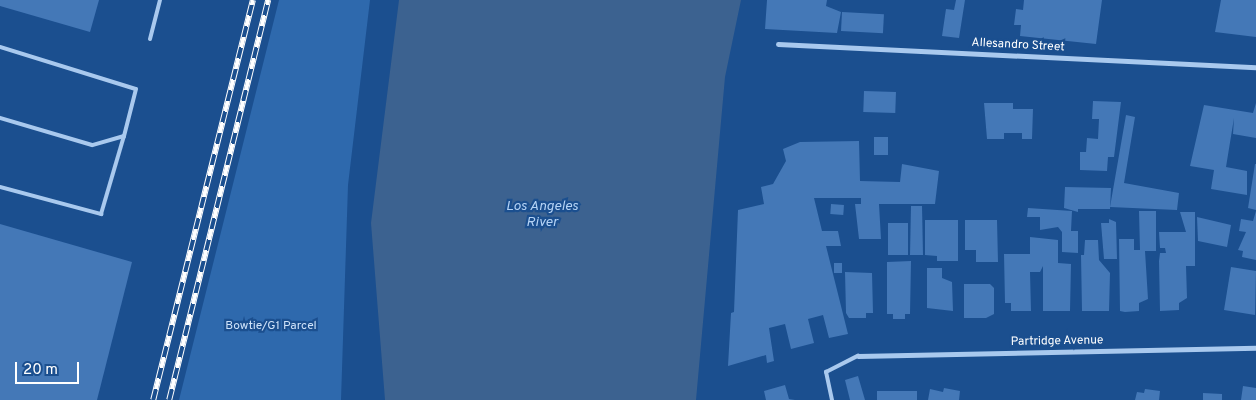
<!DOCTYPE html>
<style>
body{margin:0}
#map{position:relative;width:1256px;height:400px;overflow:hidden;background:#1b4f8f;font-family:Overpass,sans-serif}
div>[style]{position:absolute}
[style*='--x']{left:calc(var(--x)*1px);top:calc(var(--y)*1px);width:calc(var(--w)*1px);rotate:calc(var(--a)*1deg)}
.green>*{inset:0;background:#2e69ad}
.water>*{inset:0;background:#3c6290}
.building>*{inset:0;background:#4478b7;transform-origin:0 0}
.service>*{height:4px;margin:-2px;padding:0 2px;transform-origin:2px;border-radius:2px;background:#a9c9ee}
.minor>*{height:5px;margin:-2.5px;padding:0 2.5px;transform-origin:2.5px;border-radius:2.5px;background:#a9c9ee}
.rail>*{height:5.5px;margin-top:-2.75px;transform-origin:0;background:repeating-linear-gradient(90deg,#1b4f8f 0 11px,#fff 0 22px);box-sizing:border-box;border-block:1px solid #fff}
span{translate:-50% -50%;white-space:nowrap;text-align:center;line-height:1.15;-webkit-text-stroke:4.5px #1b4f8f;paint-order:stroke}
.street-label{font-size:12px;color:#fff}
.park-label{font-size:12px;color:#cfe3fa}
.water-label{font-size:14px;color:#b5d3f5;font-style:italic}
.scale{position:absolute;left:15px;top:362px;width:64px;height:22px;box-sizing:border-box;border:2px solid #fff;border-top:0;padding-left:6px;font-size:15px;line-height:18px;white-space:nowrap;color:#fff;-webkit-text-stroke:4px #1b4f8f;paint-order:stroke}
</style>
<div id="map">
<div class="green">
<i style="clip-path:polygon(279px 0,370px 0,348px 185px,341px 400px,179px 400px)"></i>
</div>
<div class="water">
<i style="clip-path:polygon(399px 0,741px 0,725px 77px,696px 400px,385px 400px,371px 223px)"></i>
</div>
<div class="building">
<i style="clip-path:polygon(0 0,99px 0,90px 32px,0 6px)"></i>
<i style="clip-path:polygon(767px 0,827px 0,826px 6px,841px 12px,837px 33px,765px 29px)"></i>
<i style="clip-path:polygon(956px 0,965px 0,959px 38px,942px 36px,946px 9px,954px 10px)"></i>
<i style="clip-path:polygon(1024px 0,1102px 0,1096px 44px,1020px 36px,1021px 25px,1014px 25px,1016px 9px,1023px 10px)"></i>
<i style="clip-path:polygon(1221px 0,1256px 0,1256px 37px,1215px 32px)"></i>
<i style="left:842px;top:12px;width:42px;height:19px;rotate:3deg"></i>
<i style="left:864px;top:91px;width:32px;height:21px;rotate:2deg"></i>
<i style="clip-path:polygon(1093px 101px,1121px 102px,1114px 157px,1108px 157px,1107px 171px,1080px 170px,1080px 152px,1086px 152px,1087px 138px,1098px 139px,1099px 119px,1092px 119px)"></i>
<i style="clip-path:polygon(984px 103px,1013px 103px,1013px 109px,1033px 109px,1032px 139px,1022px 139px,1022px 133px,1004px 133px,1004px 139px,987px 139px)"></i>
<i style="clip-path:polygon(1256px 103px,1256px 138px,1233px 134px,1234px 118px,1226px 167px,1247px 171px,1247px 195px,1211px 189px,1214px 170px,1190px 166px,1204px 105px,1253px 113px)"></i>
<i style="clip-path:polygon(1126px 115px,1135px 117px,1124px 183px,1179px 193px,1177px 210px,1110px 207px)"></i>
<i style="left:874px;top:137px;width:14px;height:18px"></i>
<i style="clip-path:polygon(859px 141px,860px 181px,900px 182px,902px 164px,939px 171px,935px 204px,879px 204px,881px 239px,859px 239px,855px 204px,861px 204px,861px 198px,814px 198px,822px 231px,838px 231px,841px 246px,826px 246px,848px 334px,829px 338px,823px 315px,808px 319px,814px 343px,791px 349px,785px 324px,769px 328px,774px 361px,767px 363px,766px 355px,728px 366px,731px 313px,734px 312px,738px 210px,764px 204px,761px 187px,773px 184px,786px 161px,783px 149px,800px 142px)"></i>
<i style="clip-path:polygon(1255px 164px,1256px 164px,1256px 210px,1248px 208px)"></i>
<i style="clip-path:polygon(1065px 187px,1111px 188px,1110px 209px,1078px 209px,1078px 212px,1064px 208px)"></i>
<i style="left:831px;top:204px;width:13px;height:10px;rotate:4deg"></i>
<i style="clip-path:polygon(911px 206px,922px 206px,923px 255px,910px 255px)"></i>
<i style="clip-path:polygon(1028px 208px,1072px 211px,1071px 231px,1078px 231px,1078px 253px,1062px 252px,1062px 232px,1058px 227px,1040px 230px,1040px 217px,1027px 217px)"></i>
<i style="clip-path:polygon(1139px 211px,1156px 211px,1156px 251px,1145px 251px,1148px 299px,1139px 303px,1139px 311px,1125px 312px,1120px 311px,1119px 239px,1134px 239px,1134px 250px,1140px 250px)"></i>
<i style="clip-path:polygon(1256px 211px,1256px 260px,1242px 257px,1243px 251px,1238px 250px,1246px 232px,1239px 231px,1241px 219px,1253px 221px)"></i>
<i style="clip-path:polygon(1180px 212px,1195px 212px,1195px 266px,1186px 266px,1187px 298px,1179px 303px,1179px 310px,1160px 311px,1159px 261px,1160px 253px,1166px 253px,1165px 248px,1160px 248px,1159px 232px,1186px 232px)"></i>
<i style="clip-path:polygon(1197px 217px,1231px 225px,1227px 247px,1198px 241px)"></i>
<i style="clip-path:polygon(1109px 219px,1116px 222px,1117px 259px,1104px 259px,1101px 223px,1109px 223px)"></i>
<i style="clip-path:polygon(925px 220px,958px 220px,958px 261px,937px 261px,937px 256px,925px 255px)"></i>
<i style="clip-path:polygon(965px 220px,997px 220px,998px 262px,976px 262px,976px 250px,965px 250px)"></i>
<i style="left:888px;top:223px;width:20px;height:32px"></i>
<i style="clip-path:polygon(0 224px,132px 262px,97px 400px,0 400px)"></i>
<i style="clip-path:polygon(1030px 237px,1058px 240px,1058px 263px,1071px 264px,1070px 311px,1043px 311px,1043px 266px,1040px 272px,1030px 272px,1031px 311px,1011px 311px,1011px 303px,1005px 303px,1004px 254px,1030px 254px)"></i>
<i style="clip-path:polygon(1085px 240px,1098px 240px,1099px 260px,1110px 273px,1109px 311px,1082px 311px,1081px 255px,1084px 255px)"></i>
<i style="clip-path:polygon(911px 261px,910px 314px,905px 314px,905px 319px,893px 319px,893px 314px,887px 314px,887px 262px)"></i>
<i style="left:834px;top:263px;width:8px;height:10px"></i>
<i style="clip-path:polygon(1231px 267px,1256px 271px,1255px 315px,1224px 310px)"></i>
<i style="clip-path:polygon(927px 268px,942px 268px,942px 278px,952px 282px,953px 311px,927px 308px)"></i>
<i style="clip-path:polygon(845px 272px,872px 273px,873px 313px,866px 313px,866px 318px,849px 318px,846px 313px)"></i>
<i style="clip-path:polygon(964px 284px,990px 284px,994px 288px,994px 314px,986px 318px,964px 318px)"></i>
<i style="clip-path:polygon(858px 376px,865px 400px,850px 400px,845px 380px)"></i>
<i style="clip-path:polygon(785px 385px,789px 399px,795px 400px,766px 400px,764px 391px)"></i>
<i style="clip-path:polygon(1243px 386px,1256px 388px,1256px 400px,1241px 400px)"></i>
<i style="clip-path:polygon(944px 388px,960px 391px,959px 400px,928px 400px,930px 389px,943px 392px)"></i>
<i style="clip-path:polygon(1145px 389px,1160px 391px,1159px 400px,1135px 400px,1137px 392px,1144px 393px)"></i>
<i style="left:877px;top:391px;width:40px;height:9px"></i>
<i style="clip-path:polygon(1203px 393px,1222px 394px,1222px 400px,1203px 400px)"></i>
</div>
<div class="service">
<i style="--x:150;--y:39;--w:40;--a:-75.6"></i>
<i style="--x:0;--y:47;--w:142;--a:17.2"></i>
<i style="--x:136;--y:89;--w:49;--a:104.3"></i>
<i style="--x:124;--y:136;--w:33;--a:164"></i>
<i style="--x:92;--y:145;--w:96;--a:-163.6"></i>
<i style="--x:0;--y:187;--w:105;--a:15"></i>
<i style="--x:101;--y:214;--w:81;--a:-73.6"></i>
<i style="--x:832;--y:400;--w:29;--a:-102"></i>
<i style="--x:826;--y:372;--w:36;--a:-27"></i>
</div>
<div class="minor">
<i style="--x:778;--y:44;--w:479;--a:2.8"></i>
<i style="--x:858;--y:356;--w:398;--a:-1.2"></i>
</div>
<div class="rail">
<i style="--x:153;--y:400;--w:412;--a:-76"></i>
<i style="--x:169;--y:400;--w:412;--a:-76.1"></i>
</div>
<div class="street-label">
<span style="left:1018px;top:46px;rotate:3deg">Allesandro Street</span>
<span style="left:1057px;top:342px;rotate:-1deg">Partridge Avenue</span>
</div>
<div class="park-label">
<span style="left:271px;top:327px">Bowtie/G1 Parcel</span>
</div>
<div class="water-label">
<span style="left:542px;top:215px">Los Angeles<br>River</span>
</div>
<div class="scale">20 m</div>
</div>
